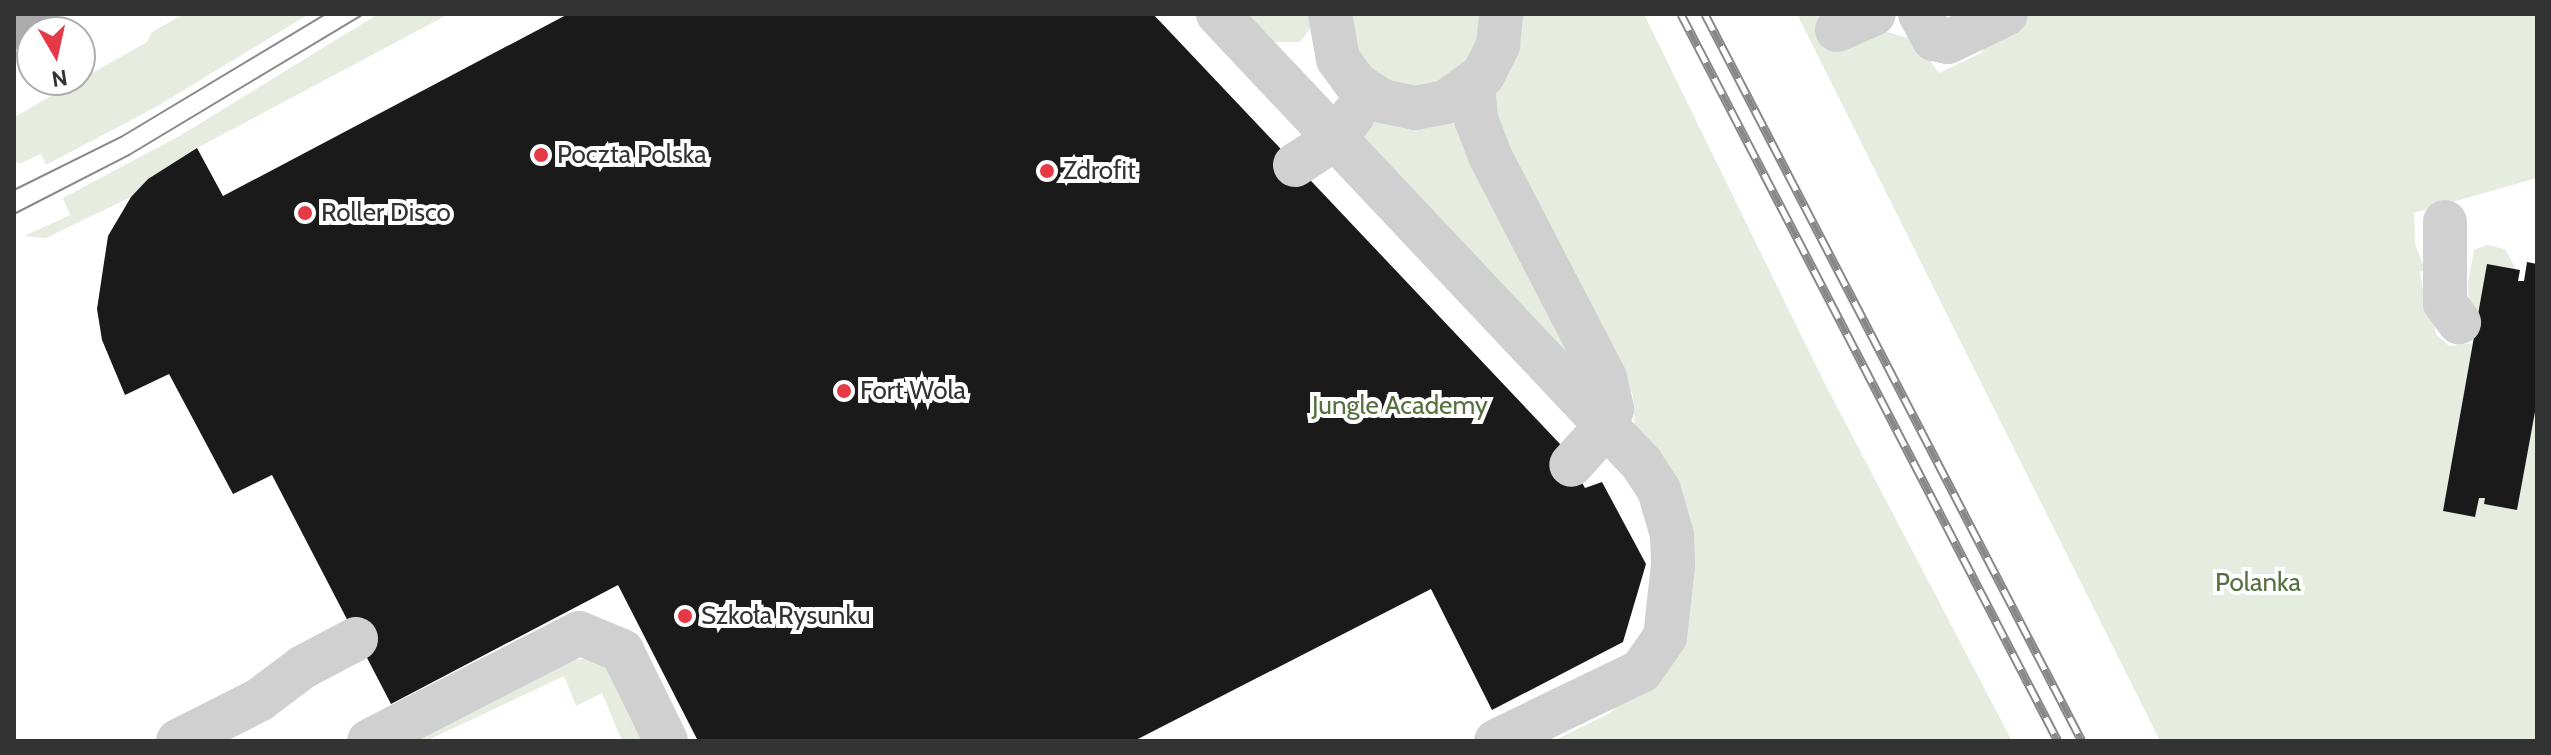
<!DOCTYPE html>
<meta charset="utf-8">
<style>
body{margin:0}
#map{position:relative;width:2551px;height:755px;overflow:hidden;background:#fff;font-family:Cabin,sans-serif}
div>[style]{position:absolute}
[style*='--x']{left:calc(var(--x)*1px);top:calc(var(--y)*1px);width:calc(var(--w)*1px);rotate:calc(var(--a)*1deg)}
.green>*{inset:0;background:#e6ecdf}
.building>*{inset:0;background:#1a1a1a}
.minor>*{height:44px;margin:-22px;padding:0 22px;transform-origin:22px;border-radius:22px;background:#d0d0d0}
.major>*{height:44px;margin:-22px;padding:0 22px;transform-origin:22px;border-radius:22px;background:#ababab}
.tram>*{height:2px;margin:-1px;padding:0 1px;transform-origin:1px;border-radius:1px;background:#888}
.rail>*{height:9px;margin-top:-4.5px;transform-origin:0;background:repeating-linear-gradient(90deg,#fff 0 18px,#888 0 36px);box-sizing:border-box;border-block:2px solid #888}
.dots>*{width:22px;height:22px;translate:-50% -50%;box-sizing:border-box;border:4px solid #fff;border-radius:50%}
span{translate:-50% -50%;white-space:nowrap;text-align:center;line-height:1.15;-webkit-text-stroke:8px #fff;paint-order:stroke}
.poi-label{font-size:26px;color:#333}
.left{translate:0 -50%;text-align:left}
.park-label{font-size:26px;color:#56703f}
.frame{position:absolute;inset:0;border:16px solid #333;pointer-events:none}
.north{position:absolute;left:16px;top:16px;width:80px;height:80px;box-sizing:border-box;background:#fff;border:2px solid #adadad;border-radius:50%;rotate:171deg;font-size:22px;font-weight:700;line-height:32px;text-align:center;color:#333}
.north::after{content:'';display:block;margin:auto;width:28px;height:36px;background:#e63946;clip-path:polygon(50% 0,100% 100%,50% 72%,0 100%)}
</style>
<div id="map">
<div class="green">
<i style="clip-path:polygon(184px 14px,309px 14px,156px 107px,46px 165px,41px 154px,19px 164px,14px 161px,14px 117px,147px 42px,152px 32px)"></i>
<i style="clip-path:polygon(378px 14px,449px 14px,197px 148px,148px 179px,131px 197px,46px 238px,24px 236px,70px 215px,63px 198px,183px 134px)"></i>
<i style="clip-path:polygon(1236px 14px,1310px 14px,1310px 29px,1300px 42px,1269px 42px)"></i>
<i style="clip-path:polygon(1350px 14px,1481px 14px,1474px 53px,1449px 79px,1416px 88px,1379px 78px,1355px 50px)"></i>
<i style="clip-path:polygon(1521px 14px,1644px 14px,1824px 382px,2012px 741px,1553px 741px,1610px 713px,1652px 674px,1676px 648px,1692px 593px,1686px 548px,1635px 433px,1633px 395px,1492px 126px,1490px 100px)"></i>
<i style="clip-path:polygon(1797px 14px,1819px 14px,1835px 48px,1877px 29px,1915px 40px,1939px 73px,1983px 52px,1977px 39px,2032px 14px,2537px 14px,2537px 178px,2414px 213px,2415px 243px,2425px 270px,2420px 272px,2425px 303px,2430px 302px,2436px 334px,2449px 346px,2473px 343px,2443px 511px,2475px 517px,2479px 498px,2485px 498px,2485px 504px,2517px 509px,2537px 401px,2537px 741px,2160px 741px)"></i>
<i style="clip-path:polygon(1374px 120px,1459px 124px,1584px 375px,1358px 143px)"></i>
<i style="clip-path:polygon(2487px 245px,2505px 249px,2516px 269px,2479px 312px,2469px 308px,2468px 282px,2474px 250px)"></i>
<i style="clip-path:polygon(584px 659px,608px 669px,651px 741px,622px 741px,602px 693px,576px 706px,564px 676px,426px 741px,404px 741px,558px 661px)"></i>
</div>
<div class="building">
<i style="clip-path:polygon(568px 14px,1153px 14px,1560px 444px,1585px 488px,1602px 482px,1646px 564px,1623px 642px,1492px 710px,1431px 589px,1134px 741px,698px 741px,618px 585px,391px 704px,272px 475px,233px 494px,169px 374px,125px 395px,102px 340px,97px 309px,108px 236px,131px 197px,148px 179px,197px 148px,223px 196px)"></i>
<i style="clip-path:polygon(2527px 262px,2537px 264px,2537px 401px,2517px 510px,2484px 504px,2485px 498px,2479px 498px,2475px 517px,2443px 511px,2487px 264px,2520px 270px,2518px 281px,2524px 281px)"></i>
</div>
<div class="minor">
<i style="--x:1218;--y:14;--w:618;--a:46.7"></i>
<i style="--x:1642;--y:464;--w:31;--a:57"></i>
<i style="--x:1659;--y:490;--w:47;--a:73.9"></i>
<i style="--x:1672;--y:535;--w:30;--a:88"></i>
<i style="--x:1673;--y:565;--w:72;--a:96.3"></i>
<i style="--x:1665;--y:637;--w:42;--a:125.2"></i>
<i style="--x:1641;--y:671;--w:161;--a:154.2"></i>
<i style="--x:1330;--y:14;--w:46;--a:79.9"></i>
<i style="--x:1338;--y:59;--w:31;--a:54"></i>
<i style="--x:1356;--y:84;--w:31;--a:33"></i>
<i style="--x:1382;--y:101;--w:34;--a:12"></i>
<i style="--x:1415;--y:108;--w:32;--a:-11"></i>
<i style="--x:1446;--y:102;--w:46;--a:-36.1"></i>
<i style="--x:1483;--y:75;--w:34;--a:-63"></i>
<i style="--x:1498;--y:45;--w:31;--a:-84"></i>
<i style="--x:1920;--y:14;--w:29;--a:61"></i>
<i style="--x:1934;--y:39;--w:14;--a:12"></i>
<i style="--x:1948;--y:42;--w:64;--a:-25.8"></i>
<i style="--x:1837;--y:30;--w:40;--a:-23.4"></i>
<i style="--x:1473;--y:85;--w:34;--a:85"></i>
<i style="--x:1476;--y:119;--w:40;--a:69"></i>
<i style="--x:1490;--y:156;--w:250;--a:62.6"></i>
<i style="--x:1605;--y:378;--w:32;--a:77"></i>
<i style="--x:1612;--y:409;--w:18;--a:109"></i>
<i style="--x:1606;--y:426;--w:52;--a:131.9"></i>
<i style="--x:1295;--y:165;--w:48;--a:-33"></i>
<i style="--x:1335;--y:139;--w:30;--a:-53"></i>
<i style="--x:2445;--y:222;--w:81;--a:90"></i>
<i style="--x:2445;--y:303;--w:24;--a:54"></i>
<i style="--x:178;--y:741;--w:91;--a:-26.8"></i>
<i style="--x:259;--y:700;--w:55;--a:-36.9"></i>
<i style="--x:303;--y:667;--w:60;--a:-27.8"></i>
<i style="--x:369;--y:741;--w:236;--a:-27.2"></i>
<i style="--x:579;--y:633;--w:47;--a:22.7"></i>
<i style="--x:622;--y:651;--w:100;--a:63.9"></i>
</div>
<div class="major">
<i style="--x:14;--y:27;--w:25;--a:-32"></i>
</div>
<div class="tram">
<i style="--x:14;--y:190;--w:119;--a:-26.4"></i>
<i style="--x:121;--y:137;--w:239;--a:-31"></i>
<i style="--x:14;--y:214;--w:129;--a:-27.2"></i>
<i style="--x:129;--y:155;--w:274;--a:-31"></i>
</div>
<div class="rail">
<i style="--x:1681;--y:14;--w:819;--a:62.59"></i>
<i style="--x:1705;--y:14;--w:819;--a:62.59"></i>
</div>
<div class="dots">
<i style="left:541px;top:155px;background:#e63946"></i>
<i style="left:1047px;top:171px;background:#e63946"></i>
<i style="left:305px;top:213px;background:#e63946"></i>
<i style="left:844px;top:391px;background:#e63946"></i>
<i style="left:685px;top:616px;background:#e63946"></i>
</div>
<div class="poi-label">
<span class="left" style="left:557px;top:155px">Poczta Polska</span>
<span class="left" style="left:1063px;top:171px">Zdrofit</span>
<span class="left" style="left:321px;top:213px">Roller Disco</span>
<span class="left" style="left:860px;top:391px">Fort Wola</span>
<span class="left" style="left:701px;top:616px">Szkoła Rysunku</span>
</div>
<div class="park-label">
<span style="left:1400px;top:406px">Jungle Academy</span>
<span style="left:2258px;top:583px">Polanka</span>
</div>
<div class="frame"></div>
<div class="north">N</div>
</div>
